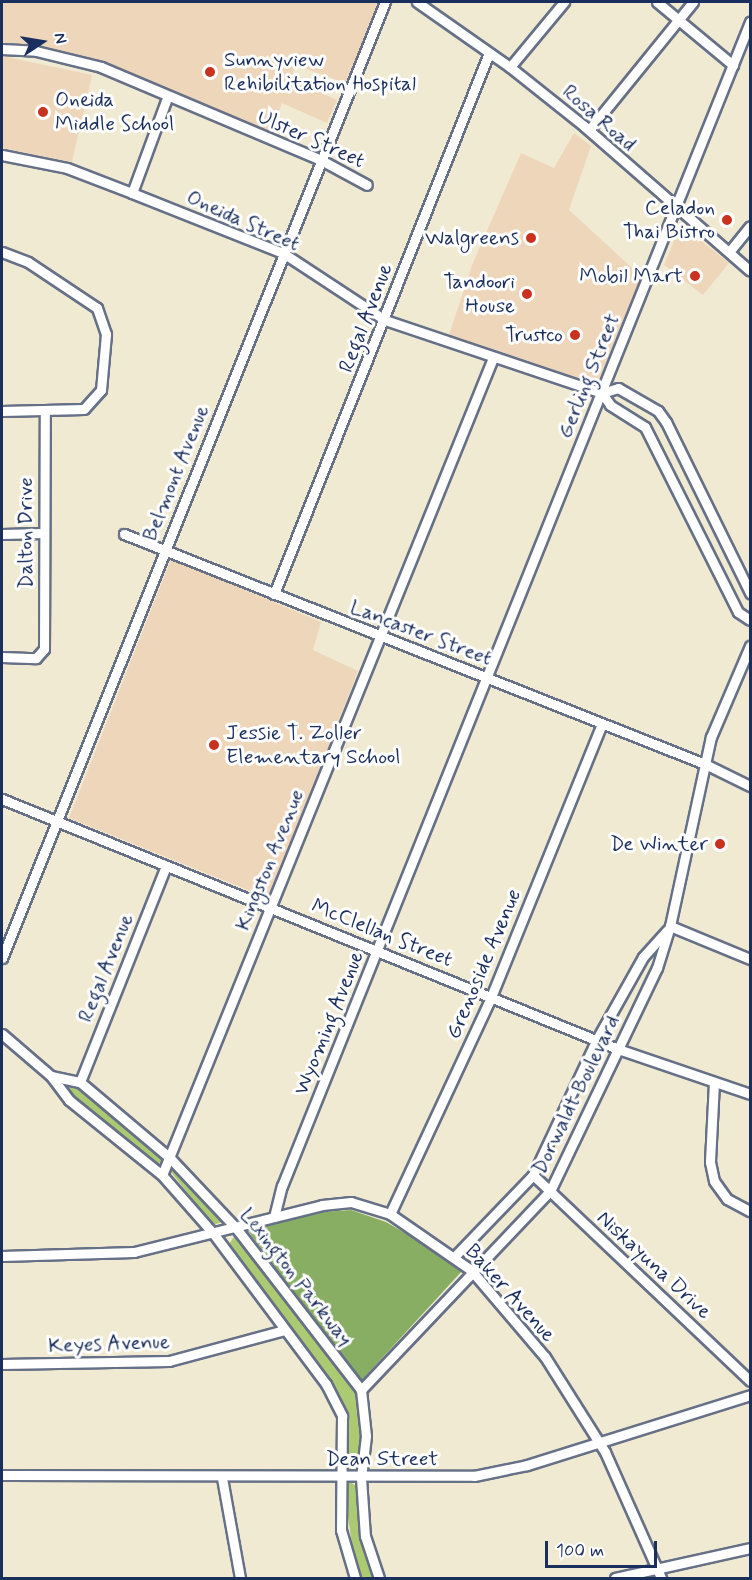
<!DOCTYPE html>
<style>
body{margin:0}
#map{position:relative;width:752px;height:1580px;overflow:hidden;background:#f1ead2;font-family:Mynerve,sans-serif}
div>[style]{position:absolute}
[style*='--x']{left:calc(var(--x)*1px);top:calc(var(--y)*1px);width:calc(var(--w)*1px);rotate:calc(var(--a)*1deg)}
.built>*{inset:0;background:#eed6bb}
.green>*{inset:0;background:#abca71}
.forest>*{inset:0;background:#88ae63}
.roads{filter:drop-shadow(2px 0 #667087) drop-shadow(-2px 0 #667087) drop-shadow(0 2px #667087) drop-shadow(0 -2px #667087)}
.minor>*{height:9px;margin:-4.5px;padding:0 4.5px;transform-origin:4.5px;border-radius:4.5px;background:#fff}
.dots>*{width:16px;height:16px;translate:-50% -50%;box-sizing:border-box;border:3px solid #fff;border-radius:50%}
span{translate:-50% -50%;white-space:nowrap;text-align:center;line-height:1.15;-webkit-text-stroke:6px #fff;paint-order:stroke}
.poi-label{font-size:21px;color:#1b2f5e}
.left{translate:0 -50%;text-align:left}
.right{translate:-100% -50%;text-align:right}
.street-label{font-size:21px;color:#1b2f5e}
.frame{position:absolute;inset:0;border:3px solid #1b2f5e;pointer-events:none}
.north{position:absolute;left:12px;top:12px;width:60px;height:60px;-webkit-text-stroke:4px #fff;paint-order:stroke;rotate:78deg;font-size:16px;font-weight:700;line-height:24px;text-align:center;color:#1b2f5e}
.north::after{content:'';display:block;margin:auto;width:21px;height:27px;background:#1b2f5e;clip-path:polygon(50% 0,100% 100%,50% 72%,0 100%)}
.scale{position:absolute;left:545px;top:1541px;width:112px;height:27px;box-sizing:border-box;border:3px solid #1b2f5e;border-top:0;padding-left:8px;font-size:18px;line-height:21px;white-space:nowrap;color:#1b2f5e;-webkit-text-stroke:4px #fff;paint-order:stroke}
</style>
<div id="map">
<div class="built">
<i style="clip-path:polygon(2px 2px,381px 2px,345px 83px,295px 65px,291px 79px,337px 100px,327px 123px,282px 103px,271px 132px,103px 61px,36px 45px,2px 43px)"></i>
<i style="clip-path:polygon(2px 56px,92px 75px,72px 162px,2px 148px)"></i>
<i style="clip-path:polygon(574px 133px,591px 146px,569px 210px,642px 277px,596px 386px,448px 338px,472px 265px,521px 153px,554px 168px)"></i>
<i style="clip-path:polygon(684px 227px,729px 263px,703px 295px,664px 265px,679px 229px)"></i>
<i style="clip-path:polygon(171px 559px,321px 622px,313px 650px,358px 671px,271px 894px,263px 896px,69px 818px)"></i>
</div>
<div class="green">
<i style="clip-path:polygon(67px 1081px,91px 1096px,163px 1157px,162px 1162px,154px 1165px,68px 1090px)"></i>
<i style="clip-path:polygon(170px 1171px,178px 1171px,222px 1222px,213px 1225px)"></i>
<i style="clip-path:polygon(234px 1237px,240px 1239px,354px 1388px,359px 1399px,361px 1428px,359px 1458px,352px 1471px,344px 1464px,344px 1408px,332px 1383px,241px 1263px,229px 1244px)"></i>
<i style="clip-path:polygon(350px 1482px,355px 1485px,361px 1530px,374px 1578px,360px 1578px,354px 1559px,344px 1488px)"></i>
</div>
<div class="forest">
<i style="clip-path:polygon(351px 1210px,386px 1222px,450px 1259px,462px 1271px,361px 1381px,248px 1231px,322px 1212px)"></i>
</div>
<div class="roads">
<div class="minor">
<i style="--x:417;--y:2;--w:113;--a:35"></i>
<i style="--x:510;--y:67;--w:95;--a:38.6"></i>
<i style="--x:584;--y:126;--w:220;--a:41.1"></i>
<i style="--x:657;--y:2;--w:99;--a:39.7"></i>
<i style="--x:2;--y:49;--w:34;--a:3"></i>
<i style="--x:36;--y:51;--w:67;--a:13.8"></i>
<i style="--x:101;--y:67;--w:239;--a:22.9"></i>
<i style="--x:321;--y:160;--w:52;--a:28.5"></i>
<i style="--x:510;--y:67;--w:85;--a:-50.3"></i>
<i style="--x:589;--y:130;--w:165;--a:-50.9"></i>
<i style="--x:2;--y:155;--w:66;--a:11.3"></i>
<i style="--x:67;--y:168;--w:70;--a:21"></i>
<i style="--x:132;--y:193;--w:162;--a:21.7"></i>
<i style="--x:283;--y:253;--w:122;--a:33.3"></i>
<i style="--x:385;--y:320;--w:229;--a:18.6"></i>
<i style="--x:602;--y:393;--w:14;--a:56"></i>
<i style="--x:610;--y:405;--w:41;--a:32.2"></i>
<i style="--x:645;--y:427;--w:207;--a:63.3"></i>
<i style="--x:738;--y:612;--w:14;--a:34"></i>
<i style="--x:132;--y:193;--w:101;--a:-69.8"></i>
<i style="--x:2;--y:252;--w:28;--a:21"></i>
<i style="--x:28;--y:262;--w:83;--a:33.7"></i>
<i style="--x:97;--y:308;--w:28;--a:71"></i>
<i style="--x:106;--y:334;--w:56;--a:95.1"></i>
<i style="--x:101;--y:390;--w:25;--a:132"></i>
<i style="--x:84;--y:409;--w:82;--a:178.6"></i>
<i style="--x:729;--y:252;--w:33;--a:-51"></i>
<i style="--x:602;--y:393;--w:17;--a:-17"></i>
<i style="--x:618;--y:388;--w:46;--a:29.9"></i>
<i style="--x:658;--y:411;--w:14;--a:54"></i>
<i style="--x:666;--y:422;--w:191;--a:63.8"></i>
<i style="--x:2;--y:534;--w:41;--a:-1.4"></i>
<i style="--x:124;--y:534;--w:625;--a:21.6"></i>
<i style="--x:705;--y:764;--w:50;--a:26.1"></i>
<i style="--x:274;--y:594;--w:582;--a:-68.33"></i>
<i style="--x:2;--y:657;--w:34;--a:2"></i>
<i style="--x:36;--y:658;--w:12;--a:-48"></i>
<i style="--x:44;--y:649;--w:237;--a:-89.8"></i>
<i style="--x:2;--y:799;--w:665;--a:22.09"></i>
<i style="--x:618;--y:1049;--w:139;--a:18.8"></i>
<i style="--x:670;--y:926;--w:87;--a:22.4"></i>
<i style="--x:2;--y:958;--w:1030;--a:-68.17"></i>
<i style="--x:2;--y:1034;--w:65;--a:40.6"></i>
<i style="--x:51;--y:1076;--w:30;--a:53"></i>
<i style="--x:69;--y:1100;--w:119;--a:38.9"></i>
<i style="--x:162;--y:1175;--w:77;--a:48.7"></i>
<i style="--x:213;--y:1233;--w:189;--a:53.2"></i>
<i style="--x:326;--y:1384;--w:36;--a:63"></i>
<i style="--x:342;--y:1416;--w:114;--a:90.5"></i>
<i style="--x:341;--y:1530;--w:50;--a:73.7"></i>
<i style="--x:51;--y:1076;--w:30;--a:12"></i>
<i style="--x:80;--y:1082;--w:119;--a:40.2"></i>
<i style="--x:171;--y:1159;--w:95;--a:46.7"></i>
<i style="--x:236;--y:1228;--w:205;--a:52.3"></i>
<i style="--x:361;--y:1390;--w:46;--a:83.8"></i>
<i style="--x:366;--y:1436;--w:42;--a:96.8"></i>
<i style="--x:361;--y:1478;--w:58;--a:86.1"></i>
<i style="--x:365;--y:1536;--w:44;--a:71.6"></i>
<i style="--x:80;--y:1082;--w:232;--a:-68.3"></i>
<i style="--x:714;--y:1082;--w:80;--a:92.9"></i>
<i style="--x:710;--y:1162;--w:19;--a:78"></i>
<i style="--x:714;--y:1181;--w:22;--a:54"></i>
<i style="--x:727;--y:1199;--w:26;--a:28"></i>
<i style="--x:162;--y:1175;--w:882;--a:-67.95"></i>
<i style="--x:533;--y:1175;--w:299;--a:43.5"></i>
<i style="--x:390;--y:1214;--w:239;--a:-65"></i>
<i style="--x:491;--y:997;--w:295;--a:-67.9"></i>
<i style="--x:274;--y:1217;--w:32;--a:-76"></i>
<i style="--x:282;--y:1186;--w:1255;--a:-68.1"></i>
<i style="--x:2;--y:1256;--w:132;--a:-1.7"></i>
<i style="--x:134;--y:1252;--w:194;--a:-14"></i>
<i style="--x:322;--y:1205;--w:29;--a:-6"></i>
<i style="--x:351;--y:1202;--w:41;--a:17.1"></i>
<i style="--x:390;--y:1214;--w:98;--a:34.7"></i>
<i style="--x:471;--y:1270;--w:114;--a:49.6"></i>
<i style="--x:545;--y:1357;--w:112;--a:57.7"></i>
<i style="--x:605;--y:1452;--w:138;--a:66"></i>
<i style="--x:455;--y:1256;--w:112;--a:-46.1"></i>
<i style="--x:533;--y:1175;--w:150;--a:-64.8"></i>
<i style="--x:597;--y:1039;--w:94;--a:-60.7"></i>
<i style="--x:643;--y:957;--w:36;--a:-48"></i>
<i style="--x:2;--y:1364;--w:167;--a:-1"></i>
<i style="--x:169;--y:1361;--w:120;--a:-15"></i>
<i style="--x:361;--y:1390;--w:274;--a:-46.5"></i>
<i style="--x:550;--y:1191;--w:247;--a:-64.4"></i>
<i style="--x:657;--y:968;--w:44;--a:-72.8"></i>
<i style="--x:670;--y:926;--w:193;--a:-77.8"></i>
<i style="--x:711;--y:737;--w:99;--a:-66.8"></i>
<i style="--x:2;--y:1475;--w:472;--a:0.1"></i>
<i style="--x:474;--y:1476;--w:54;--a:-11.7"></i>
<i style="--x:527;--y:1465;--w:234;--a:-17.4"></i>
<i style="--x:222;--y:1478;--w:102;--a:79.8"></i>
<i style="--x:615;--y:1578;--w:138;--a:-12.5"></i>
</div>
</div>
<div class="dots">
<i style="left:210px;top:72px;background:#c8321e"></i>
<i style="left:43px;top:112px;background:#c8321e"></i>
<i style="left:727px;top:220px;background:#c8321e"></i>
<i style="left:531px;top:238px;background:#c8321e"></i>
<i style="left:695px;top:276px;background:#c8321e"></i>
<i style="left:527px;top:294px;background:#c8321e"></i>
<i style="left:575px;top:335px;background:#c8321e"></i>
<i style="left:214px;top:745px;background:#c8321e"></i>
<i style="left:720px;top:844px;background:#c8321e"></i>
</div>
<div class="poi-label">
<span class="left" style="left:224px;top:72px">Sunnyview<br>Rehibilitation Hospital</span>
<span class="left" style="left:55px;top:112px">Oneida<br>Middle School</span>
<span class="right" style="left:715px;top:220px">Celadon<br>Thai Bistro</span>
<span class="right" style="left:519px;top:238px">Walgreens</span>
<span class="right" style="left:683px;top:276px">Mobil Mart</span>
<span class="right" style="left:515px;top:294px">Tandoori<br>House</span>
<span class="right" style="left:563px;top:335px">Trustco</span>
<span class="left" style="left:226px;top:745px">Jessie T. Zoller<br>Elementary School</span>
<span class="right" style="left:708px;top:844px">De Winter</span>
</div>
<div class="street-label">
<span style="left:599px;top:118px;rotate:41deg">Rosa Road</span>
<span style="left:311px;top:139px;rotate:24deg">Ulster Street</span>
<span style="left:243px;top:221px;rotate:24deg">Oneida Street</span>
<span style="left:366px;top:318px;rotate:-69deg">Regal Avenue</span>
<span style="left:589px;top:376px;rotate:-68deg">Gerling Street</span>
<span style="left:176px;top:473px;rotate:-68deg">Belmont Avenue</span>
<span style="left:26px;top:533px;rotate:-90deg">Dalton Drive</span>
<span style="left:421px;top:633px;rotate:21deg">Lancaster Street</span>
<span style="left:270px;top:860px;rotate:-68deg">Kingston Avenue</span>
<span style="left:382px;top:933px;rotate:22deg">McClellan Street</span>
<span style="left:484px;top:964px;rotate:-67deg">Grenoside Avenue</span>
<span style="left:106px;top:968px;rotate:-68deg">Regal Avenue</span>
<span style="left:329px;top:1023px;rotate:-68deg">Wyoming Avenue</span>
<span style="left:576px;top:1095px;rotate:-64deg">Dorwaldt Boulevard</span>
<span style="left:654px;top:1265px;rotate:43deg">Niskayuna Drive</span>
<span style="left:296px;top:1277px;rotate:52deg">Lexington Parkway</span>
<span style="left:510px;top:1293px;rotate:48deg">Baker Avenue</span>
<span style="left:109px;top:1344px;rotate:-2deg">Keyes Avenue</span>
<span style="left:382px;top:1459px">Dean Street</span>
</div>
<div class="frame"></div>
<div class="north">N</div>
<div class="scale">100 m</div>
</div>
